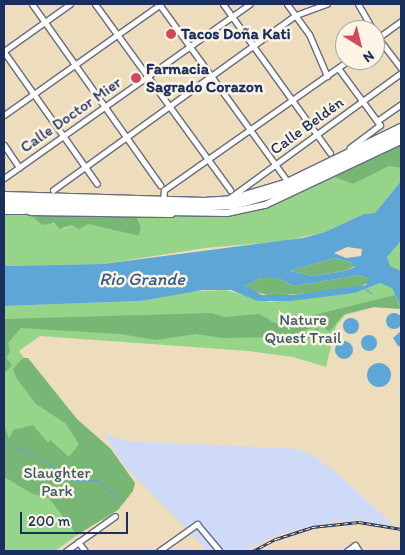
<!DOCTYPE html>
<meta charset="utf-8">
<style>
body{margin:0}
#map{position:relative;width:405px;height:555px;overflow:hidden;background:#eeddbc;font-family:Itim,sans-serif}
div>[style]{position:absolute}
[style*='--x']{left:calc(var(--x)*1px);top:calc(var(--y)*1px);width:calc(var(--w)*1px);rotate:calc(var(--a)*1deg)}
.built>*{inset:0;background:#cfdaf9}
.green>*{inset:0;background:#96d48a}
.forest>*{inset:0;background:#78b676}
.water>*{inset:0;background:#5da6d5}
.round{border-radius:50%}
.stream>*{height:1px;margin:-0.5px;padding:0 0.5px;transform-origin:0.5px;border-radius:0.5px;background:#5da6d5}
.roads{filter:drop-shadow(1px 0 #656c7f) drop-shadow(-1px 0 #656c7f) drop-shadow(0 1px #656c7f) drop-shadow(0 -1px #656c7f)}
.minor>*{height:5px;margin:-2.5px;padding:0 2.5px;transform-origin:2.5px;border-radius:2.5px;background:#fff}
.major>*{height:6px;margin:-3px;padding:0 3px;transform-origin:3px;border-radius:3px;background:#fff}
.highway>*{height:8px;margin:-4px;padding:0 4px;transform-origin:4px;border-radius:4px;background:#fff}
.rail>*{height:3px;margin-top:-1.5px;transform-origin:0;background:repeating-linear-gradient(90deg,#fcf5e5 0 4px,#1b2f5e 0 8px);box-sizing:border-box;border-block:1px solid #1b2f5e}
.dots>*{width:14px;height:14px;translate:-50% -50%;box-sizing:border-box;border:2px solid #fcf5e5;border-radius:50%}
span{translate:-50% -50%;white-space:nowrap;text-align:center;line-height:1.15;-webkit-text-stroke:5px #fcf5e5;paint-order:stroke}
.poi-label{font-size:16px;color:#1b2f5e;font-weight:700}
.left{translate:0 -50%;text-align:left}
.street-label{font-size:16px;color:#1b2f5e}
.park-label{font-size:16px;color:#3a5869}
.water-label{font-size:18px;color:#325988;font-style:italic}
.frame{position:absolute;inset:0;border:5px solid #1b2f5e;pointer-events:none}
.north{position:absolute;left:335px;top:20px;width:50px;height:50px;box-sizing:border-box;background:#fcf5e5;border:1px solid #a2a6af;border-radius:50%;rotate:144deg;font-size:14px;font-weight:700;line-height:20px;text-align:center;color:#1b2f5e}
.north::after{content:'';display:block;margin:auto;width:18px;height:22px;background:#d1495b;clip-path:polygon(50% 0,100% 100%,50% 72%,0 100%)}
.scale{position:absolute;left:20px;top:512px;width:108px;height:22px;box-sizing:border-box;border:2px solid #1b2f5e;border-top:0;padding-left:6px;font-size:15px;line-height:18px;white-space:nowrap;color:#1b2f5e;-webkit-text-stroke:4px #fcf5e5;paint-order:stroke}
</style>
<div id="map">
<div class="built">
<i style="clip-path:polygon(104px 434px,125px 441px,298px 449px,314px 456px,338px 474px,395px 526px,355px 520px,325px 523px,276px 535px,245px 551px,208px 551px,122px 463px)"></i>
</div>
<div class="green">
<i style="clip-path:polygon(389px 165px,401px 168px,401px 181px,375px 213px,364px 214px,325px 232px,285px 241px,205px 248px,103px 264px,4px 266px,4px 211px,28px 212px,64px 229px,72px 225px,88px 224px,139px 236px,141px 227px,137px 218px,251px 212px,334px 177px,353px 184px)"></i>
<i style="clip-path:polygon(401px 241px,401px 309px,374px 307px,345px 315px,336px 326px,326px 367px,293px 357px,248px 351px,40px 336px,19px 351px,126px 500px,103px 521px,101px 518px,55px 551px,4px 551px,4px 306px,140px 301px,183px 292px,225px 290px,270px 302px,355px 293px,380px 283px,392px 287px,387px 257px)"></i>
</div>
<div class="forest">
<i style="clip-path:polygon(401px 145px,401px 168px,389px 166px,353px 184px,334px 177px)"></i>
<i style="clip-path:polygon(28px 212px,137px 218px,141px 227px,139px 236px,88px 224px,79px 229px,72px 225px,60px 229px,54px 223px,42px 225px)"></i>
<i style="clip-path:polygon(334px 258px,350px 262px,355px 266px,345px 271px,312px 276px,290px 271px)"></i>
<i style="clip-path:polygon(360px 275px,369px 279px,368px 283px,349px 290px,272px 296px,251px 291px,245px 286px,261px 278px,278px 278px,294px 286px)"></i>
<i style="clip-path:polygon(395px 295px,401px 309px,374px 307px,344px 314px,329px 332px,322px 325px,283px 337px,222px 338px,196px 334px,156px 340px,120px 334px,21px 328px,8px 343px,10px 351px,6px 358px,12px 365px,4px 374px,4px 319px,211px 313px,225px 317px,259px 314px,277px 324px)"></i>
<i style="clip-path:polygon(317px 328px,320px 330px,318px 342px,301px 335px)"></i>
<i style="clip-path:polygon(23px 358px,28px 358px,77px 419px,111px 449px,135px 483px,133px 491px,118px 510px,77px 535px,49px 498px,33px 494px,4px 477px,4px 424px,9px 439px,13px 430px,33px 425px,48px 443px,50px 440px,69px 457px,79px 444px,65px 423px,36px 404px,17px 379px,13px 369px)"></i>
</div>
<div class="water">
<i style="clip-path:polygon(evenodd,401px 181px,401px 241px,387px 257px,390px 266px,401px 271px,401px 307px,392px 288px,380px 283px,355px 293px,290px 301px,258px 301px,231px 290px,203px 290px,140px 301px,4px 306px,4px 266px,103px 264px,303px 238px,325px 232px,364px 214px,375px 213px,401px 181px,347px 247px,362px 249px,361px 256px,346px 258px,334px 253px,347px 247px,401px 181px,334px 258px,350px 262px,355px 267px,345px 271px,312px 276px,290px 271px,334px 258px,401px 181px,360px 275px,369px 279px,366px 285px,292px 295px,262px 295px,245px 286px,261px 278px,278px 278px,294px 286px,360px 275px)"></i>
<i class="round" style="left:386px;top:313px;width:16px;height:16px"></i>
<i class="round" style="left:343px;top:318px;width:16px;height:16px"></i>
<i style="clip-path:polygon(401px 331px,401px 347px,398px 346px,393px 338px)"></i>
<i class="round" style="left:361px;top:335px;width:16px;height:16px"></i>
<i class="round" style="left:335px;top:341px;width:18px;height:18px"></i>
<i class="round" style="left:367px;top:363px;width:24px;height:24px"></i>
</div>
<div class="stream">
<i style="--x:365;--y:289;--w:7;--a:34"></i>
<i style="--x:6;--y:446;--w:4;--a:14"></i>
<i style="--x:14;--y:446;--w:26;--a:25"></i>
<i style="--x:42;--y:459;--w:14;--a:36"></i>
<i style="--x:56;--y:468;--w:18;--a:43"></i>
<i style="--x:73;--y:480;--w:24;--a:0"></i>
<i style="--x:97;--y:480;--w:28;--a:41"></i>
</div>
<div class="roads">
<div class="minor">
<i style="--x:32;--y:4;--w:222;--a:54.7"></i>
<i style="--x:95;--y:4;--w:230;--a:54"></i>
<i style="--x:159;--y:4;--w:215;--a:54.1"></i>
<i style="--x:223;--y:4;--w:183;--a:54.3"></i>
<i style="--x:287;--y:4;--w:37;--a:54"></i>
<i style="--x:309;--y:34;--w:46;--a:66.8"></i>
<i style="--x:358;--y:4;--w:30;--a:60"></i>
<i style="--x:375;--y:34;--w:43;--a:52.6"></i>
<i style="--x:375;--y:40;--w:32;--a:-36"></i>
<i style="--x:4;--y:51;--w:81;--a:-35.5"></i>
<i style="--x:4;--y:52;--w:161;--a:54.8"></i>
<i style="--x:338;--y:68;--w:71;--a:53.6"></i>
<i style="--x:380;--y:125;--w:38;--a:143"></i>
<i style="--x:350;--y:148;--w:5;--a:90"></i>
<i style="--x:4;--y:115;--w:192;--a:-35.3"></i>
<i style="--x:377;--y:121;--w:29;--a:-35"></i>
<i style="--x:4;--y:145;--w:27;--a:56"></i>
<i style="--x:4;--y:178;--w:301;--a:-35.3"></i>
<i style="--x:53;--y:190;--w:299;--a:-35.8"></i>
<i style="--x:296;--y:15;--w:33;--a:-20"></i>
<i style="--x:228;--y:199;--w:214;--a:-36.1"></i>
<i style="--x:163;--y:201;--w:11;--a:-85"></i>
<i style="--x:164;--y:190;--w:226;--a:-35.1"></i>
<i style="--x:78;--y:542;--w:11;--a:52"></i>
<i style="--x:66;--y:551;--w:60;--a:-35.5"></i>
<i style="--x:159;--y:551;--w:47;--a:-35.4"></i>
<i style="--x:197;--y:524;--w:35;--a:50"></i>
<i style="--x:347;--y:551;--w:10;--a:-37"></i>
<i style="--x:355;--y:545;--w:7;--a:56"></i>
</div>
<div class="major">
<i style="--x:168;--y:212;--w:59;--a:1"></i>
<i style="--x:227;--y:213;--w:39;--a:-12"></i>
<i style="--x:265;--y:205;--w:150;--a:-25.2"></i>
</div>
<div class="highway">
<i style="--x:4;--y:196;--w:200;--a:1.7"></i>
<i style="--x:204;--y:202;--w:27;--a:-4"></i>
<i style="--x:231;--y:200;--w:56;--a:-16.5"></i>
<i style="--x:285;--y:184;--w:129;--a:-25.8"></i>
<i style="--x:4;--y:203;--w:159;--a:1.8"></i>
<i style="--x:163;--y:208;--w:71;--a:-2.4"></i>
<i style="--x:234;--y:205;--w:55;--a:-15.8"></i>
<i style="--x:287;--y:190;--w:127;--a:-26.2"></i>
<i style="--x:19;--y:207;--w:14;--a:17"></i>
<i style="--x:32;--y:211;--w:139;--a:0.8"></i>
<i style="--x:4;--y:210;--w:20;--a:0"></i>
</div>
</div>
<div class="rail">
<i style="--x:253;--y:551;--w:26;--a:-28"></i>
<i style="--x:276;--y:539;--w:38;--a:-18"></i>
<i style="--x:312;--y:527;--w:47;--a:-6.1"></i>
<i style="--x:359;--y:522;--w:43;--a:9.5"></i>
</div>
<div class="dots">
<i style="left:171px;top:34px;background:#d1495b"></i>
<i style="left:136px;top:78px;background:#d1495b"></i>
</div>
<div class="poi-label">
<span class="left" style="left:181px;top:34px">Tacos Doña Kati</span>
<span class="left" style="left:146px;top:78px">Farmacia<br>Sagrado Corazon</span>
</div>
<div class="street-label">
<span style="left:71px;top:115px;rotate:-35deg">Calle Doctor Mier</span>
<span style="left:307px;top:126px;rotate:-36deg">Calle Beldén</span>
</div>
<div class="park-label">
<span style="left:303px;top:329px">Nature<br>Quest Trail</span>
<span style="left:57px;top:482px">Slaughter<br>Park</span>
</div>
<div class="water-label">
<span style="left:142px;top:279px">Rio Grande</span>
</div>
<div class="frame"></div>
<div class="north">N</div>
<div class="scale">200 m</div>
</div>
